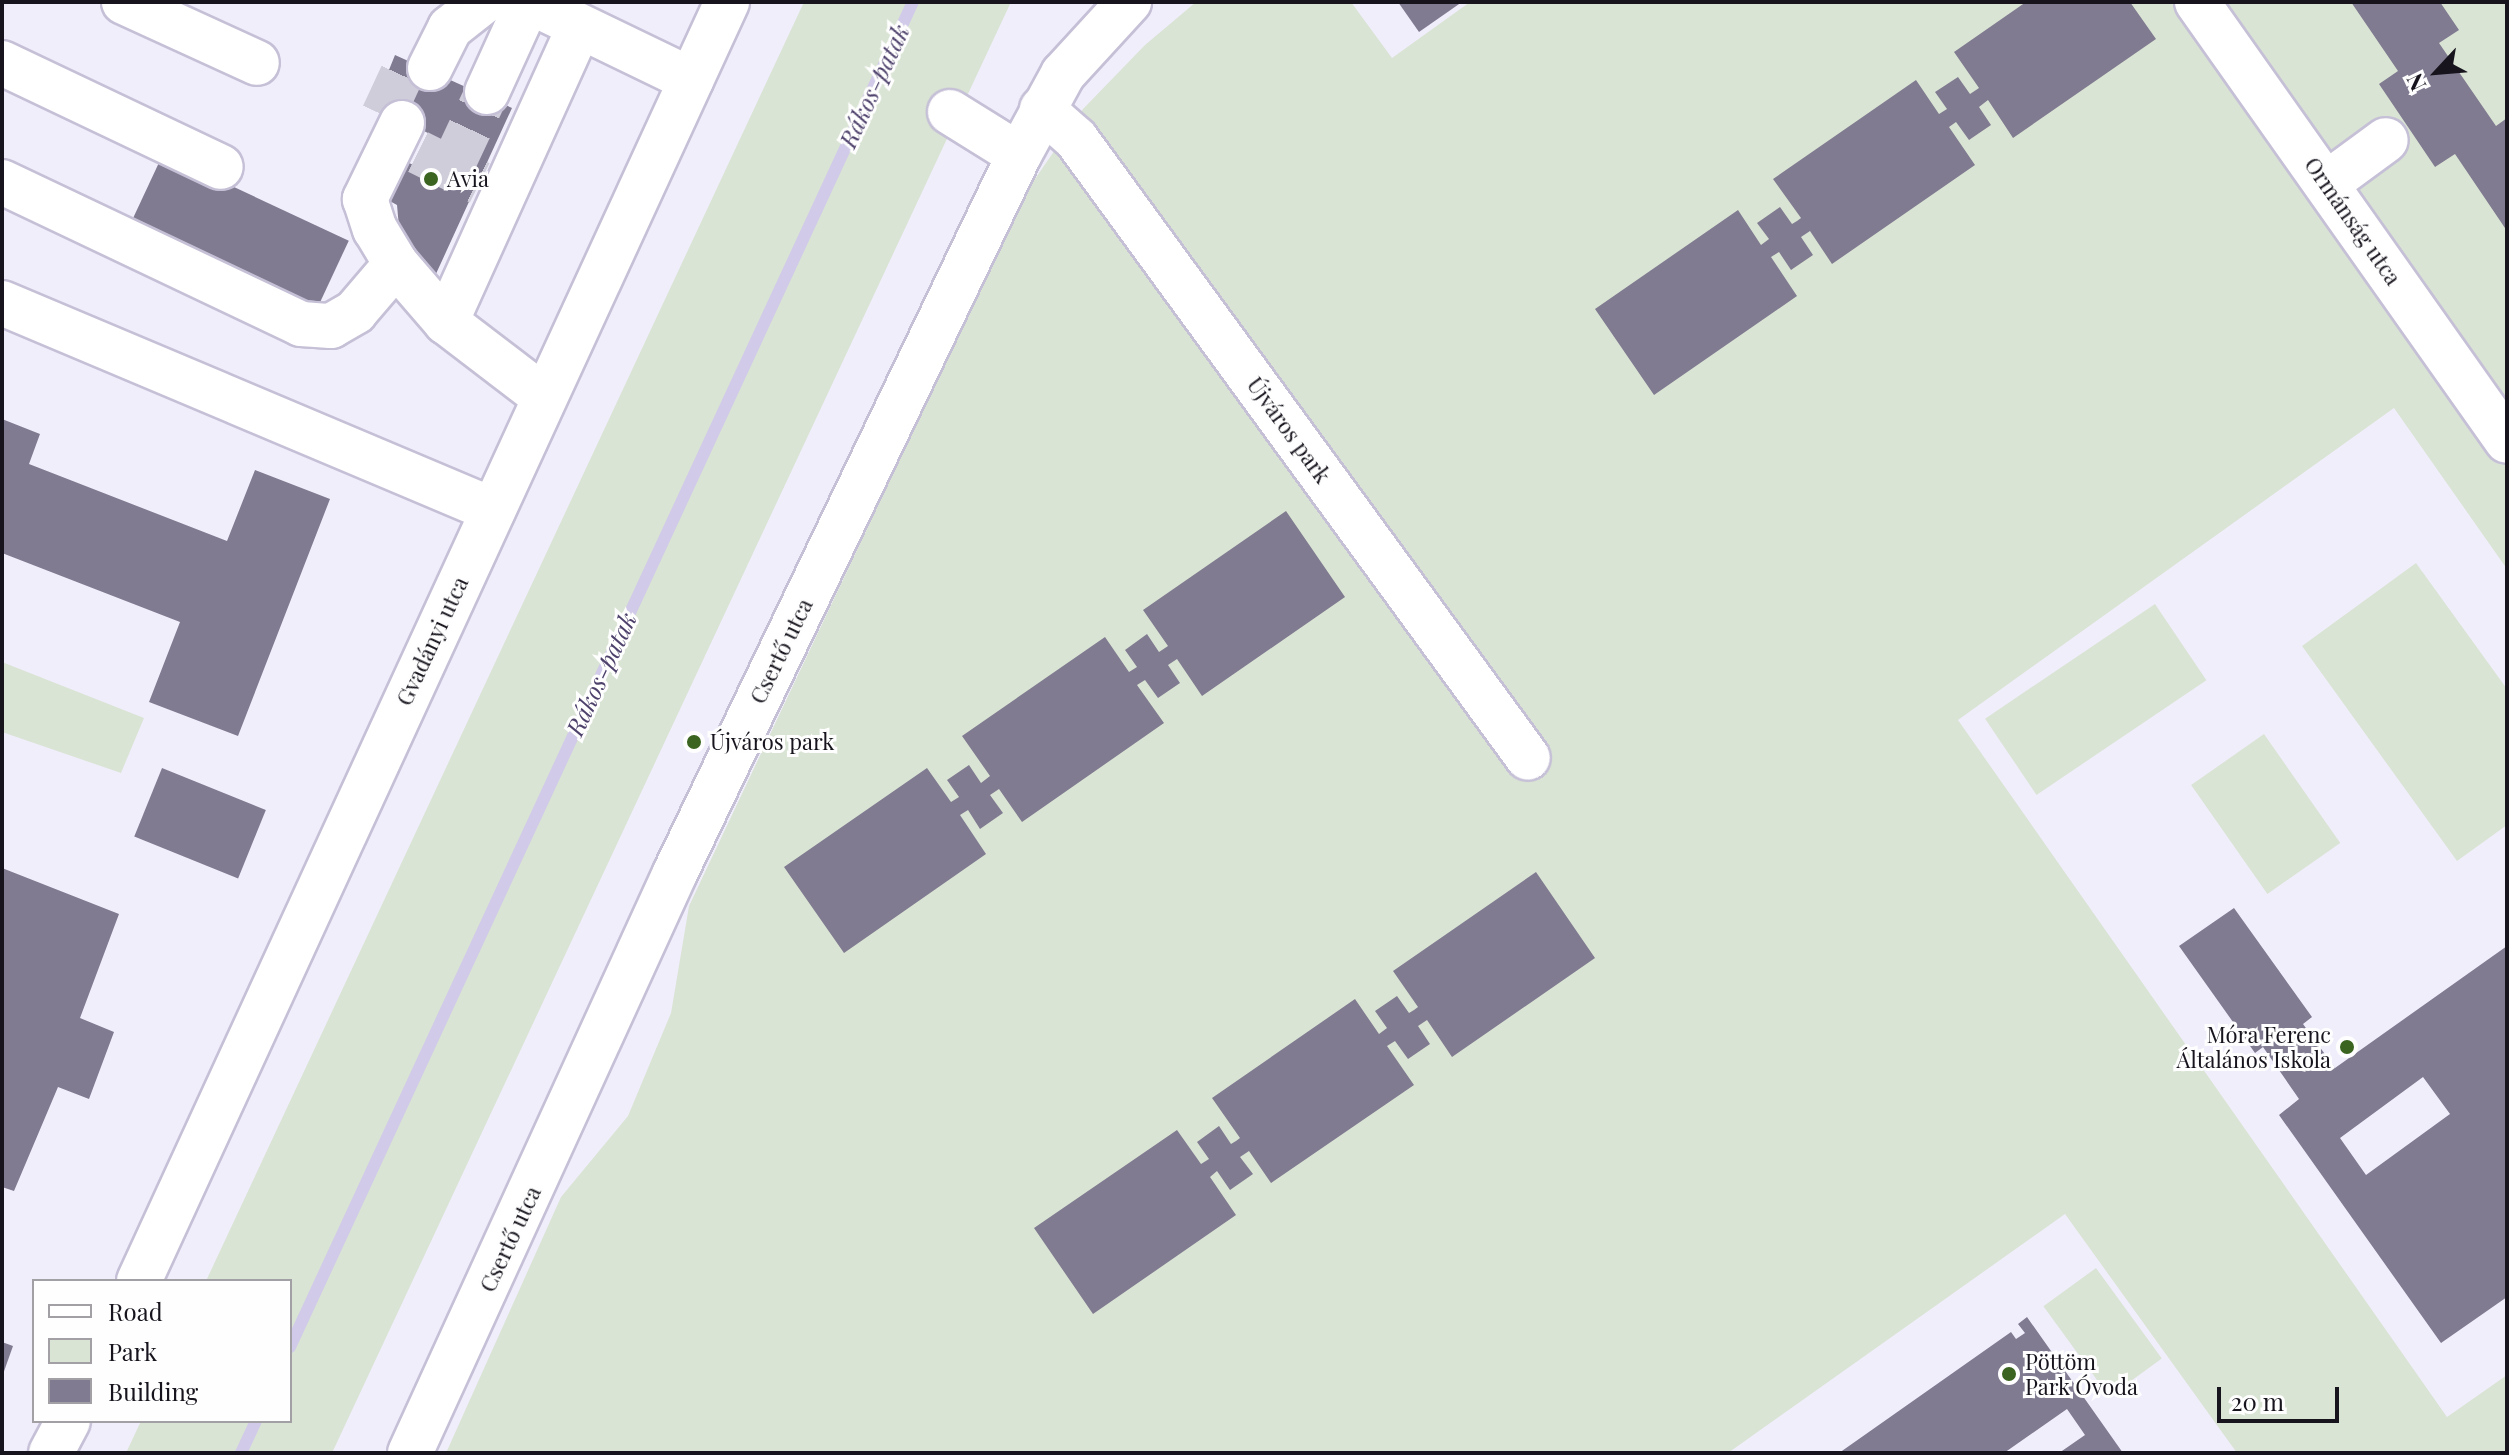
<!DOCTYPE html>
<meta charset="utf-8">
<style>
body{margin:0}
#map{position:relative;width:2509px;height:1455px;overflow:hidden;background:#f1eefc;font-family:"Playfair Display",serif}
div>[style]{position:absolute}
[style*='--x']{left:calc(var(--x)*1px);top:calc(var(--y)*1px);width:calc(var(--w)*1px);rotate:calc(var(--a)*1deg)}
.green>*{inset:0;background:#d9e4d4;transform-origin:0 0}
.stream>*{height:12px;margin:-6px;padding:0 6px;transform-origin:6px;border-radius:6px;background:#d1cae8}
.building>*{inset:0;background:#817b91;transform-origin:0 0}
.minor-tunnel>*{height:44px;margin-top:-22px;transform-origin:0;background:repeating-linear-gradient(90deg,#d0cddb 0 44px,transparent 0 66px)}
.roads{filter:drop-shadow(2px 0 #c6c0d7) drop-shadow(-2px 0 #c6c0d7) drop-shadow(0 2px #c6c0d7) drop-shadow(0 -2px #c6c0d7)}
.minor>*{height:44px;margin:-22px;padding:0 22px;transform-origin:22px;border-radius:22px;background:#fff}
.dots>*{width:22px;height:22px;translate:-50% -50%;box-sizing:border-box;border:4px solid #fefefe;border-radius:50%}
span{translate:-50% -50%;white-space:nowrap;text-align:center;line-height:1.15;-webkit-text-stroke:6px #fefefe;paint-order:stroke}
.poi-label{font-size:22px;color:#17141d}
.left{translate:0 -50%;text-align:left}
.right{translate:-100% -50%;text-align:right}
.street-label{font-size:22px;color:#17141d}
.water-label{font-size:24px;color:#4e416c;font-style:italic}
.frame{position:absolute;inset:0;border:4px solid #17141d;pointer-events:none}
.legend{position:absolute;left:32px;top:1279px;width:260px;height:144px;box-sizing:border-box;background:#fefefe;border:2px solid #a2a0a4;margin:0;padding:10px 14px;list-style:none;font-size:24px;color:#17141d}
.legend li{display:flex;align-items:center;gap:16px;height:40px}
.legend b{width:40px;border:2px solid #a2a0a4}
.north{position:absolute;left:2397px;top:32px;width:80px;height:80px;-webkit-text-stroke:6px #fefefe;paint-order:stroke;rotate:244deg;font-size:22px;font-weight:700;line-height:32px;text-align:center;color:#17141d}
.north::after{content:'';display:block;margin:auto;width:28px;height:36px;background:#17141d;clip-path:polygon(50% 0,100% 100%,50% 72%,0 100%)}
.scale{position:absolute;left:2217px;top:1387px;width:122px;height:36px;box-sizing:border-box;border:4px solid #17141d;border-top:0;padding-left:10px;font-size:24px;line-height:28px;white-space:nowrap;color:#17141d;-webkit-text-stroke:6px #fefefe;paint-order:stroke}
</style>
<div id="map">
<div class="green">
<i style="clip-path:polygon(804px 2px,1011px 2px,332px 1453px,126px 1453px,141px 1421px,290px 1421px,290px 1281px,206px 1281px)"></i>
<i style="clip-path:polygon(1196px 2px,1351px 2px,1392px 58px,1470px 2px,2507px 2px,2507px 569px,2394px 408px,1958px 720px,2447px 1417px,2507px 1375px,2507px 1453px,2237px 1453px,2065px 1214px,1728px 1453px,446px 1453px,561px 1197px,628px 1116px,671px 1013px,689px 906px,1026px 192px,1083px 109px,1145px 45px)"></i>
<i style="clip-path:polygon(2416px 563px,2507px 689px,2507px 825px,2457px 861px,2302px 646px)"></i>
<i style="left:2155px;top:604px;width:92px;height:205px;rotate:56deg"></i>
<i style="clip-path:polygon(2px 662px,144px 718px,121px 773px,2px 732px)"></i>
<i style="left:2264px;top:734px;width:133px;height:89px;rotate:55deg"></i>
<i style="left:2096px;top:1268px;width:112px;height:65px;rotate:54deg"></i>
</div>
<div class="stream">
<i style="--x:290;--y:1347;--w:1482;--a:-65.15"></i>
<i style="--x:241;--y:1453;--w:35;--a:-65"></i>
</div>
<div class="building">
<i style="clip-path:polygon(1398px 2px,1462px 2px,1419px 32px)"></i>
<i style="clip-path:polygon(2026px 2px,2130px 2px,2156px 39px,2013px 138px,1988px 100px,1979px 107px,1991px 125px,1969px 140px,1956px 122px,1949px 127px,1975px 165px,1832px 264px,1810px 231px,1801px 237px,1813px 255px,1791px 270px,1779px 252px,1771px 257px,1797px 296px,1654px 395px,1595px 309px,1738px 210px,1761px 245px,1769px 239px,1757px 223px,1780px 207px,1792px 224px,1797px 221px,1801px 218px,1773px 179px,1916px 80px,1939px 114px,1947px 109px,1935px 92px,1958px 77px,1970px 94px,1979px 88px,1954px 52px)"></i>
<i style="clip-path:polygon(2351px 2px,2440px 2px,2459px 30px,2439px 43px,2496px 126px,2507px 118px,2507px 231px,2455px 154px,2435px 167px,2379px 84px,2398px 71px)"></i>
<i style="clip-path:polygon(395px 55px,512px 108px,435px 276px,402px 261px,397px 205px,377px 194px,394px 155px,413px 165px,428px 133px,374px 107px)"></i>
<i style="left:163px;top:154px;width:205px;height:85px;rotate:25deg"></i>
<i style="clip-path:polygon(2px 419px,40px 434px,29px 464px,227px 541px,255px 470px,330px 499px,238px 736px,149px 702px,180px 622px,2px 553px)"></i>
<i style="clip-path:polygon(1286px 511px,1345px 597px,1202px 696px,1177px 659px,1168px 665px,1180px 683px,1158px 698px,1145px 680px,1137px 685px,1164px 723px,1022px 822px,999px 789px,990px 795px,1003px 813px,980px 829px,968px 810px,960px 815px,986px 854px,844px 953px,784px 867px,927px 768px,951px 802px,959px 797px,947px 780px,969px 765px,981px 783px,990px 776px,962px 736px,1105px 637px,1129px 672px,1137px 667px,1125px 650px,1147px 634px,1159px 652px,1168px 646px,1143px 610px)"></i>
<i style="left:162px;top:768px;width:112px;height:74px;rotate:22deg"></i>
<i style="clip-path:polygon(2px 868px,119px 914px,80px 1018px,114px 1032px,89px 1099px,58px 1087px,14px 1191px,2px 1187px)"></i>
<i style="clip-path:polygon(1536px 872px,1595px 958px,1452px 1057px,1427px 1020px,1418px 1026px,1430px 1044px,1408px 1059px,1395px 1041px,1387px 1046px,1414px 1085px,1271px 1183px,1249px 1151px,1240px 1157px,1253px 1174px,1230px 1190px,1217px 1171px,1210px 1177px,1236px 1215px,1093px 1314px,1034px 1228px,1177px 1130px,1201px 1164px,1209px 1159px,1197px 1142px,1219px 1126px,1231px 1144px,1236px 1141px,1240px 1138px,1212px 1098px,1355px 999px,1379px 1034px,1387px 1028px,1375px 1011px,1397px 996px,1409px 1013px,1414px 1010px,1418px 1007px,1393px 971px)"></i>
<i style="clip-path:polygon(evenodd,2234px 908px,2312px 1017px,2303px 1024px,2335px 1068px,2507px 946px,2507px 1297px,2441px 1343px,2279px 1115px,2299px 1099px,2263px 1047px,2255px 1053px,2179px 946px,2234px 908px,2423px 1077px,2450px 1114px,2366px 1175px,2340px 1138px,2423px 1077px)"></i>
<i style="clip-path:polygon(2027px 1317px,2123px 1453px,2059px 1453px,2085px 1435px,2067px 1409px,2004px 1453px,1839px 1453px,2011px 1332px,2016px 1339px,2025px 1333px,2018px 1324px)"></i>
<i style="clip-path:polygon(2px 1342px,13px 1346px,2px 1377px)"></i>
</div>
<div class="minor-tunnel">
<i style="--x:383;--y:115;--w:62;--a:-65.1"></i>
<i style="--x:418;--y:152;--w:69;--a:26.6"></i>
<i style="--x:451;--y:169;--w:85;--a:-64.9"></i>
</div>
<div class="roads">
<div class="minor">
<i style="--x:124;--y:2;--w:146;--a:24.6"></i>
<i style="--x:530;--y:2;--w:179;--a:25.8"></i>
<i style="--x:2197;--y:2;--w:537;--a:54.77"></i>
<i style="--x:2;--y:63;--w:242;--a:25.4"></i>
<i style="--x:430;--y:68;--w:45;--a:-63.4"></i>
<i style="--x:450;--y:28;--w:42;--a:-38.2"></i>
<i style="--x:487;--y:92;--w:99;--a:-65.5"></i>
<i style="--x:1042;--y:109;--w:45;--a:41.4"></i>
<i style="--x:1076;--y:139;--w:766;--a:53.86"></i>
<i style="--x:950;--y:112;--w:81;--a:31.9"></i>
<i style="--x:402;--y:123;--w:85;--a:116"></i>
<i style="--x:365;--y:199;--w:32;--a:72"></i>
<i style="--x:375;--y:229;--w:41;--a:59"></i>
<i style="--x:396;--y:264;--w:77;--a:49.2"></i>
<i style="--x:446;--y:322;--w:123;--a:37.4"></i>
<i style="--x:2;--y:182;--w:331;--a:25.4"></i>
<i style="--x:301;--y:324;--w:30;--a:4"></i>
<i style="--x:331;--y:326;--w:28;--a:-30"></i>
<i style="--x:355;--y:312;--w:63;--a:-49.5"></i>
<i style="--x:2326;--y:184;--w:74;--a:-36.3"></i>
<i style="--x:2;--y:303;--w:533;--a:22.86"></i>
<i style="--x:446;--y:322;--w:324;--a:-65.7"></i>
<i style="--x:139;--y:1281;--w:1408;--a:-65.31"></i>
<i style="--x:51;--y:1453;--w:36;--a:-62"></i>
<i style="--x:410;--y:1453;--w:638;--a:-65.44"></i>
<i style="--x:675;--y:873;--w:796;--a:-64.4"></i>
<i style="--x:1019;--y:155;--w:92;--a:-61.5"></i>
<i style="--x:1063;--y:74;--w:98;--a:-47.5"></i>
</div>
</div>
<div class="dots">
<i style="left:431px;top:179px;background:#3a6420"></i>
<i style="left:694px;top:742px;background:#3a6420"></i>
<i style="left:2347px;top:1047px;background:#3a6420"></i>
<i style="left:2009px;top:1374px;background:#3a6420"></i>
</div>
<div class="poi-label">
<span class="left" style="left:447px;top:179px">Avia</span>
<span class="left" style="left:710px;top:742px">Újváros park</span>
<span class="right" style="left:2331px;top:1047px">Móra Ferenc<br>Általános Iskola</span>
<span class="left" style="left:2025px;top:1374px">Pöttöm<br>Park Óvoda</span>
</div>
<div class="street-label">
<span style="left:2353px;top:221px;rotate:55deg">Ormánság utca</span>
<span style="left:1289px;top:430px;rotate:54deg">Újváros park</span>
<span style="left:432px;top:641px;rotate:-65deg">Gvadányi utca</span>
<span style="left:781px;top:651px;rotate:-64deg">Csertő utca</span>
<span style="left:510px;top:1239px;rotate:-65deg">Csertő utca</span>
</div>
<div class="water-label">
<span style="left:874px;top:86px;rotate:-65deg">Rákos-patak</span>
<span style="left:601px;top:674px;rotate:-65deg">Rákos-patak</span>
</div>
<div class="frame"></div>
<ul class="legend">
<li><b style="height:10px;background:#fff"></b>Road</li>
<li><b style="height:22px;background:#d9e4d4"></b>Park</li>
<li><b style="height:22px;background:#817b91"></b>Building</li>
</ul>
<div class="north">N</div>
<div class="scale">20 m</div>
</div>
